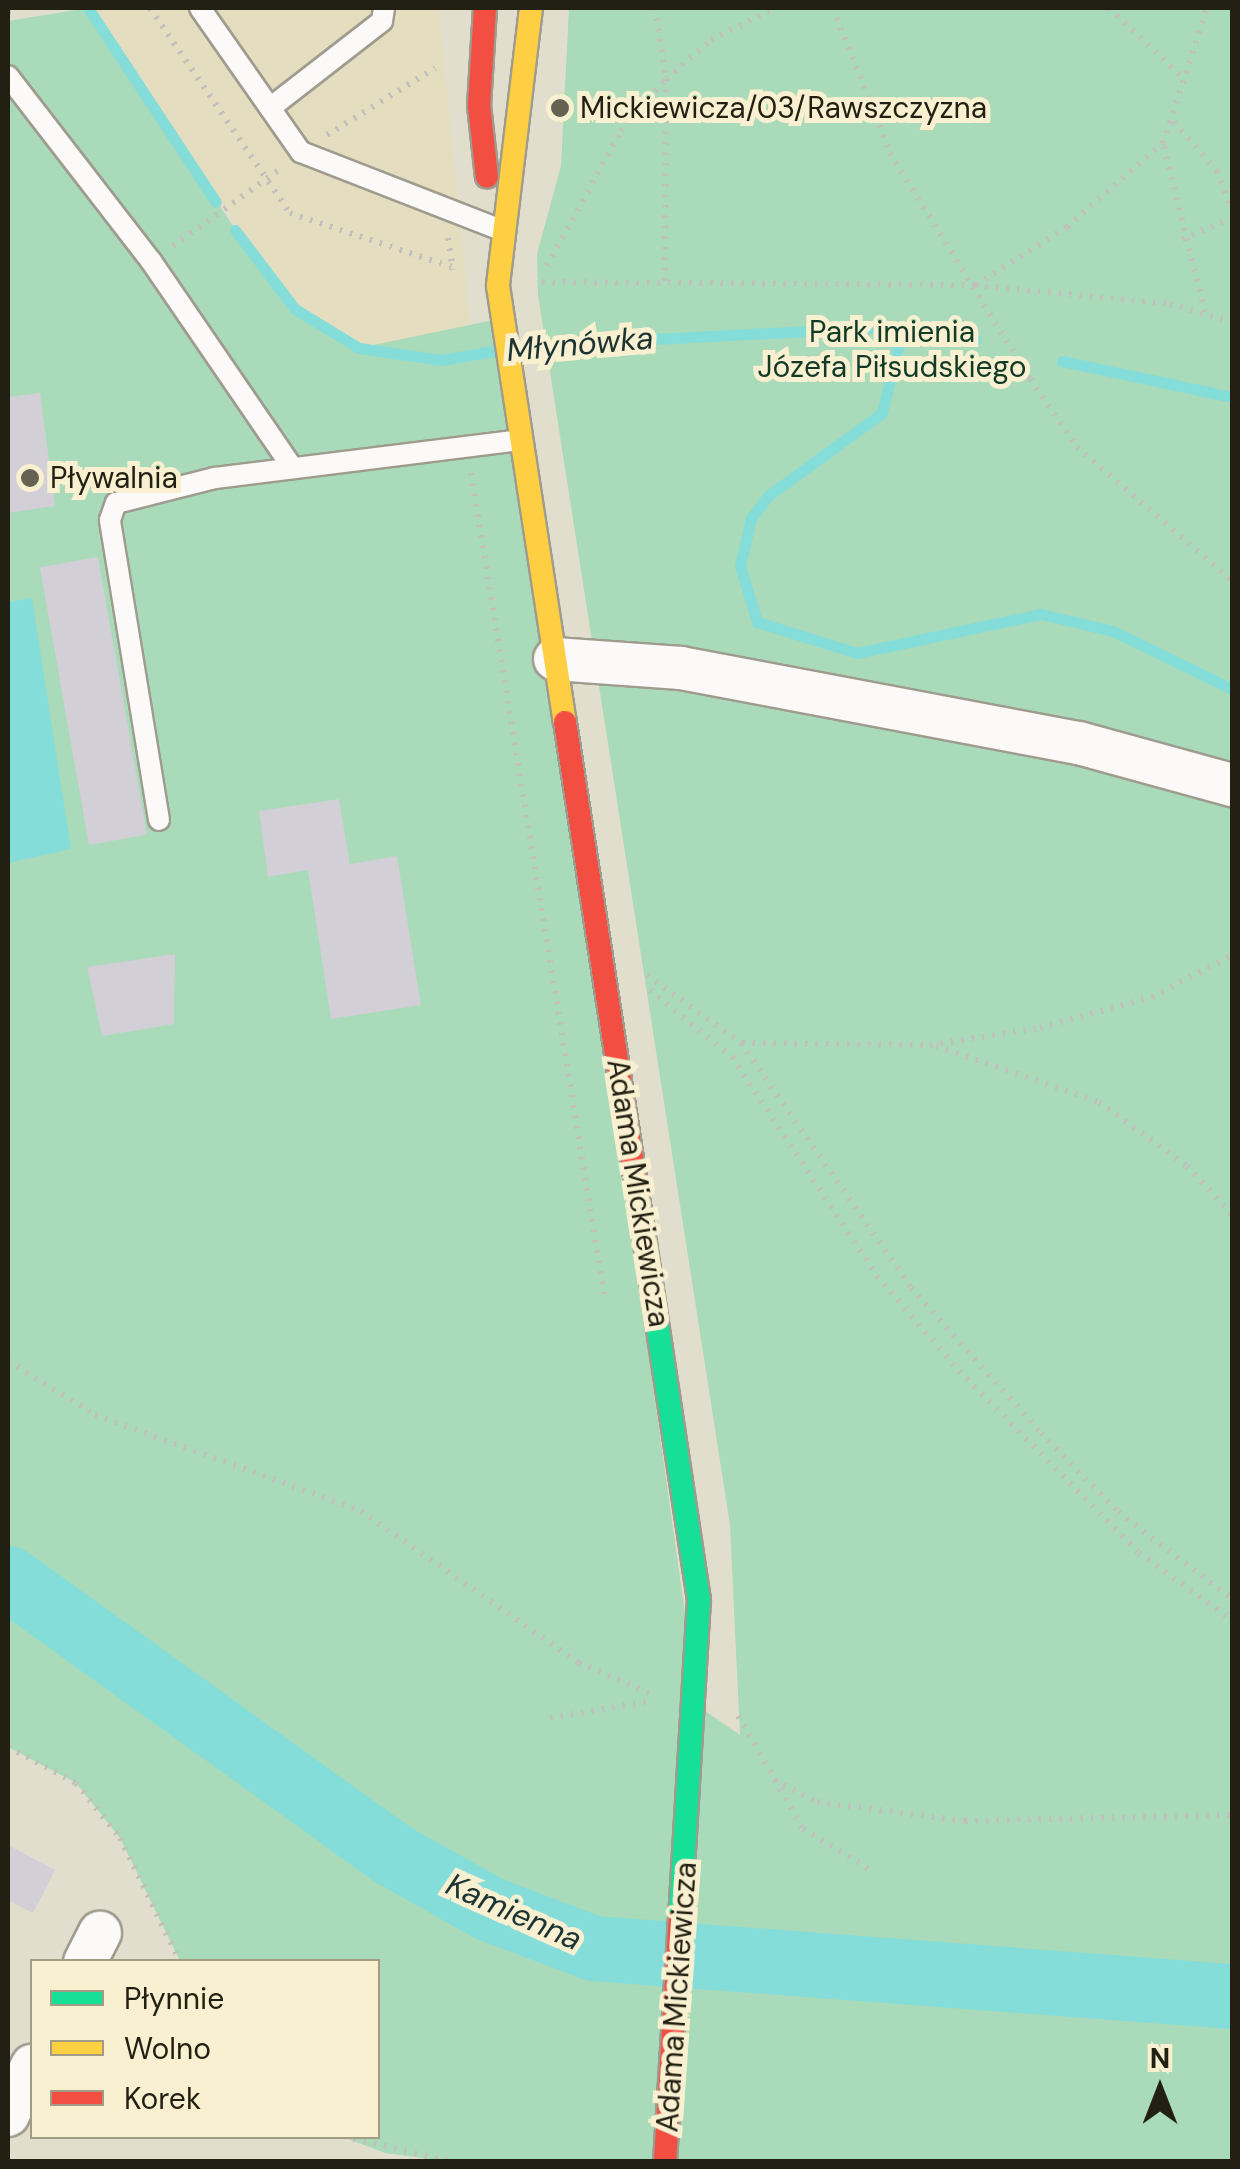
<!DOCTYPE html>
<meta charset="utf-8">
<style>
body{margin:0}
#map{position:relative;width:1240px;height:2169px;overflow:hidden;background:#e2decd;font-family:"DM Sans",sans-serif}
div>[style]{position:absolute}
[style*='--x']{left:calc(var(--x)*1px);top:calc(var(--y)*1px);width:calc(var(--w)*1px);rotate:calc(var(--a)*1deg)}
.built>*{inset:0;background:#e4ddbf}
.green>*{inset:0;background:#a9dab9}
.water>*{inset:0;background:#85ddd9}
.stream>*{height:11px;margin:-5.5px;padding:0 5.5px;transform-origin:5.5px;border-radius:5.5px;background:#85ddd9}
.river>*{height:65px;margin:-32.5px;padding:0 32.5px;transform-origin:32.5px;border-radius:32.5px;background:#85ddd9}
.building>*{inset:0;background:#d2cfd6;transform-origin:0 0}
.path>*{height:6px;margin-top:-3px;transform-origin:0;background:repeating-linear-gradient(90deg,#c1c0ba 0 2.5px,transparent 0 10.5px)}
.roads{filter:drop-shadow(2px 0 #9f9b8e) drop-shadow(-2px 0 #9f9b8e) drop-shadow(0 2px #9f9b8e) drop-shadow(0 -2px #9f9b8e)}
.lane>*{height:20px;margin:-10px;padding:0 10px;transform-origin:10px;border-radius:10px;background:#fbfaf8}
.street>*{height:42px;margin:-21px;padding:0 21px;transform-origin:21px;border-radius:21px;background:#fbfaf8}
.fast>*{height:22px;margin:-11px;padding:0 11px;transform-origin:11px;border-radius:11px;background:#16e098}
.slow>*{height:22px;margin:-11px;padding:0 11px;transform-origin:11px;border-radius:11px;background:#ffcf43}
.jam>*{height:22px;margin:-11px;padding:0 11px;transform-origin:11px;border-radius:11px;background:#f24e42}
.dots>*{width:28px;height:28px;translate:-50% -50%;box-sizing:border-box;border:5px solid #f8f0d0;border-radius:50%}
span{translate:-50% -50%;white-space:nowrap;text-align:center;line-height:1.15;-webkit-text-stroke:10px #f8f0d0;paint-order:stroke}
.poi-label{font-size:30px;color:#221f13}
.left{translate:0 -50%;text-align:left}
.park-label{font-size:30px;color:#113a27}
.street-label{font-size:30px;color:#221f13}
.water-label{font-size:32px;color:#1c3333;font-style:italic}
.frame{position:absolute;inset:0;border:10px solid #221f13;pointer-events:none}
.legend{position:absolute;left:30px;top:1959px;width:350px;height:180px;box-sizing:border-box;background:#f8f0d0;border:2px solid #a29c84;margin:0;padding:12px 18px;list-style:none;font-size:30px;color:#221f13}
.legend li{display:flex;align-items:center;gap:20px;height:50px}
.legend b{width:50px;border:2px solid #a29c84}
.north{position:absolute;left:1110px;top:2039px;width:100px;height:100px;-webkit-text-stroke:8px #f8f0d0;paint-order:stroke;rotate:0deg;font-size:28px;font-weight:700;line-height:40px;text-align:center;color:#221f13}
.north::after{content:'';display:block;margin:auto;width:35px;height:45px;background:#221f13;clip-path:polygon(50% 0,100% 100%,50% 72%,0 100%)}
</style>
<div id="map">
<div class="built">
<i style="clip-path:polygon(88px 8px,439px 8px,471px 332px,359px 348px,295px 309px)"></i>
</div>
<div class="green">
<i style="clip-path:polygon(88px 8px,265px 274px,322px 330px,359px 348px,503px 318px,698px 1706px,740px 1735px,730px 1525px,538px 295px,537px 254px,561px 166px,569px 8px,1232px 8px,1232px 2161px,451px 2162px,385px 2153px,343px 2137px,378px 2136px,378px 1962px,180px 1961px,120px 1838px,76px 1783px,8px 1747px,8px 21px)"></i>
</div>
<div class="water">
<i style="clip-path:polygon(32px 598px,71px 849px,8px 863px,8px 602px)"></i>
</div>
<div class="stream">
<i style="--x:88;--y:8;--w:232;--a:56.6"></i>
<i style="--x:235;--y:230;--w:99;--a:52.8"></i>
<i style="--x:295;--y:309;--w:75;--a:31.4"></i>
<i style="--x:359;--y:348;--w:83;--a:8.3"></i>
<i style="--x:441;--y:360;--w:53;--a:-9.8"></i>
<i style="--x:903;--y:326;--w:89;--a:103.6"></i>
<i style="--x:882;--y:413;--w:140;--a:144"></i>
<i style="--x:769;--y:495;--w:29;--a:128"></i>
<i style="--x:751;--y:518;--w:49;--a:102.9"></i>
<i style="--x:740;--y:566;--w:59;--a:73.1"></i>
<i style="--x:757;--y:622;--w:105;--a:17.2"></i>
<i style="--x:857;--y:653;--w:188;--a:-12"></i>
<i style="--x:1041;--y:614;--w:74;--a:13.3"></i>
<i style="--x:1113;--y:631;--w:132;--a:26"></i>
<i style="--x:521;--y:346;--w:383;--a:-3"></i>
<i style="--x:903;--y:326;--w:74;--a:10.9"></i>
<i style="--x:1062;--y:361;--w:174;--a:12"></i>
</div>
<div class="river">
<i style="--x:8;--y:1578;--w:473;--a:35.7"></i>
<i style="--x:392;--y:1854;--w:112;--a:29.3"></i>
<i style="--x:490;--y:1909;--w:110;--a:20.7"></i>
<i style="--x:593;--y:1948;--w:641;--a:4.3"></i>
</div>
<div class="building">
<i style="clip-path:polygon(40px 393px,55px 506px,8px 513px,8px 397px)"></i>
<i style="left:98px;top:557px;width:282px;height:59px;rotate:80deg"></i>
<i style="clip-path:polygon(339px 799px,350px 864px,397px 856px,421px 1005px,331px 1019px,308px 870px,268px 877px,259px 811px)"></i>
<i style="clip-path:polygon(175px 954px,174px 1024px,102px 1036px,87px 967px)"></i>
<i style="clip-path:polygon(8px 1845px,55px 1870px,33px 1913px,8px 1900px)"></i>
</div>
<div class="path">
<i style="--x:150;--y:8;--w:248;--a:55.7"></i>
<i style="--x:290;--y:213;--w:170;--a:18.5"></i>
<i style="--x:655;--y:8;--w:72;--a:81.2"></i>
<i style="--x:666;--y:79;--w:206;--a:90.3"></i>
<i style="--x:833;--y:8;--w:156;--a:68.5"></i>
<i style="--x:890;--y:153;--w:266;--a:58.2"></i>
<i style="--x:1030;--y:379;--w:83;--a:55.3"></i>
<i style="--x:1077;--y:447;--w:205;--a:40.8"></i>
<i style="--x:1109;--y:8;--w:98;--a:43.3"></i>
<i style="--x:8;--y:12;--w:10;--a:-24"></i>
<i style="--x:1174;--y:122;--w:65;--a:48.7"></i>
<i style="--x:1217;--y:171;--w:41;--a:68.5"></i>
<i style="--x:327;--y:135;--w:127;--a:-31.8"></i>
<i style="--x:448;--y:238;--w:32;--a:81"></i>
<i style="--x:1182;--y:239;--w:54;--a:-22.8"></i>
<i style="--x:173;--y:246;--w:132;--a:-35.7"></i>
<i style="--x:547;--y:266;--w:154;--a:-61.3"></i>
<i style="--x:621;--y:131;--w:69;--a:-49.1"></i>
<i style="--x:666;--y:79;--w:60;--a:-40.9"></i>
<i style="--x:711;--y:40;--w:71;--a:-26.9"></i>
<i style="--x:542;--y:282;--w:433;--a:0.4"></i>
<i style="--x:975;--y:285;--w:196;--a:5.6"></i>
<i style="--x:1170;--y:304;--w:65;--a:16.2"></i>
<i style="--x:976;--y:285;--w:108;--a:-32.5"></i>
<i style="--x:1067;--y:227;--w:128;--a:-41.2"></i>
<i style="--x:1205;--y:312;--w:174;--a:-104"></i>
<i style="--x:1163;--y:143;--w:142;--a:-71.9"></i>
<i style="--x:471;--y:473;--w:832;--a:80.8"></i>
<i style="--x:647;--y:975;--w:116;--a:35.9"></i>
<i style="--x:741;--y:1043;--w:298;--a:55.2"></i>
<i style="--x:911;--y:1288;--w:195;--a:48.1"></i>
<i style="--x:1041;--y:1433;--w:110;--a:45.7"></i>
<i style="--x:1118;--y:1512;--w:143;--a:37.3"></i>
<i style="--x:650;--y:990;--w:106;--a:39.3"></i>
<i style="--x:732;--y:1057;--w:263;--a:56.5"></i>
<i style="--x:877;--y:1276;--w:125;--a:49.2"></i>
<i style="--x:959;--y:1371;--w:256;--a:45.3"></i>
<i style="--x:1139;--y:1553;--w:115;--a:35.8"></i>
<i style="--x:742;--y:1043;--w:188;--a:0.6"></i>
<i style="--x:930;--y:1045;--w:111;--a:-8.8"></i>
<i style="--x:1040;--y:1028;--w:116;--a:-15.5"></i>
<i style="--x:1152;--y:997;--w:90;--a:-27.7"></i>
<i style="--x:936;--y:1046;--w:172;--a:19"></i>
<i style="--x:1099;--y:1102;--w:109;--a:36"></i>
<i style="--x:1187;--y:1166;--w:67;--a:47.4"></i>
<i style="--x:8;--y:1361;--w:102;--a:31.8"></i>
<i style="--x:95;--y:1415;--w:283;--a:19.8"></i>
<i style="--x:361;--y:1511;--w:266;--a:34.9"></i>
<i style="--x:579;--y:1663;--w:76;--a:23.2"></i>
<i style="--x:738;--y:1716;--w:130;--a:60.1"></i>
<i style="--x:803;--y:1829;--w:77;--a:31.2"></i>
<i style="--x:550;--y:1718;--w:103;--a:-9.5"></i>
<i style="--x:8;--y:1747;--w:77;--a:27.9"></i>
<i style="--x:76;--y:1783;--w:70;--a:51.3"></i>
<i style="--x:120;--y:1838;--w:138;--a:64.2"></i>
<i style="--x:774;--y:1780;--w:48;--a:27.1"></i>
<i style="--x:817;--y:1802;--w:149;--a:7.3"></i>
<i style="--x:965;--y:1821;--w:267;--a:-1.3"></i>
<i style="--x:343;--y:2136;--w:111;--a:13.5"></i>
<i style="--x:870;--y:2162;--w:57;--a:0"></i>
</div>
<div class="roads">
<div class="lane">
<i style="--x:200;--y:8;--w:176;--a:55"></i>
<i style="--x:301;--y:152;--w:212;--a:21.3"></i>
<i style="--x:8;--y:76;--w:234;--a:52.3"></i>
<i style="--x:151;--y:261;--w:250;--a:55.6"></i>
<i style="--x:270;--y:108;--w:142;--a:-37.8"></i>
<i style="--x:382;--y:21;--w:13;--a:-81"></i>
<i style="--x:159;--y:820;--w:304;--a:-99.3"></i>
<i style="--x:110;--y:520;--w:18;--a:-71"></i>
<i style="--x:116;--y:503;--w:102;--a:-14.2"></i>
<i style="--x:215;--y:478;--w:307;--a:-7.1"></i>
</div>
<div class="street">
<i style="--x:555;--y:659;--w:126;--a:4.1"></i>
<i style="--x:681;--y:668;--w:405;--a:10.7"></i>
<i style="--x:1079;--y:743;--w:159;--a:15.4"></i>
<i style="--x:85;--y:1962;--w:33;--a:-63"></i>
<i style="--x:8;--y:2115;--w:55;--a:-63.9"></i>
</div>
<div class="fast">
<i style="--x:643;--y:1230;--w:373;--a:81.4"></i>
<i style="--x:699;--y:1599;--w:320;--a:93.4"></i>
</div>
<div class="slow">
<i style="--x:531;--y:8;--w:280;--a:96.8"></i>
<i style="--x:498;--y:286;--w:441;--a:81.3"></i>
</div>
<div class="jam">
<i style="--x:485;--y:8;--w:97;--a:93.5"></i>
<i style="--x:479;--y:105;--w:72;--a:83.7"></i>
<i style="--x:565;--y:722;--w:514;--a:81.27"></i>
<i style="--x:665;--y:2162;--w:244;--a:-86.5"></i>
</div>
</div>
<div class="dots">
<i style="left:560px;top:108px;background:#656254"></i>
<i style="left:30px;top:478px;background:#656254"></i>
</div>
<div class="poi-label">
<span class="left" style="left:580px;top:108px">Mickiewicza/03/Rawszczyzna</span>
<span class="left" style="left:50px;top:478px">Pływalnia</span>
</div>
<div class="park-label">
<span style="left:892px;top:349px">Park imienia<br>Józefa Piłsudskiego</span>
</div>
<div class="street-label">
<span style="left:638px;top:1193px;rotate:81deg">Adama Mickiewicza</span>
<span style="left:677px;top:1997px;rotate:-86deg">Adama Mickiewicza</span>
</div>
<div class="water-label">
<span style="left:580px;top:344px;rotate:-5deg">Młynówka</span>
<span style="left:514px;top:1912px;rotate:24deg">Kamienna</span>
</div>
<div class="frame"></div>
<ul class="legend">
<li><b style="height:12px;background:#16e098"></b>Płynnie</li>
<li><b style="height:12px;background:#ffcf43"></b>Wolno</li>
<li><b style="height:12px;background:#f24e42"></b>Korek</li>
</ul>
<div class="north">N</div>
</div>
